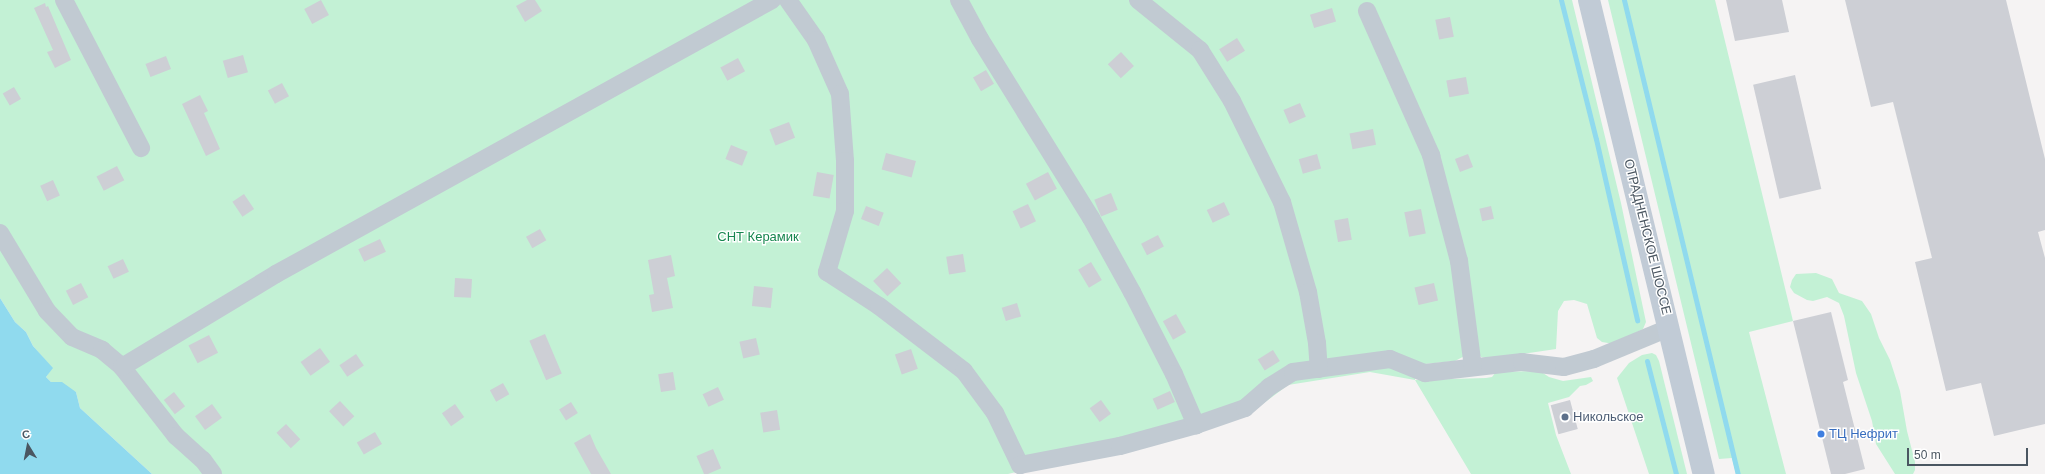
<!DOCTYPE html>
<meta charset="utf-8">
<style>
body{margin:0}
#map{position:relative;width:2045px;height:474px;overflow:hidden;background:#f5f3f3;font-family:Helvetica,sans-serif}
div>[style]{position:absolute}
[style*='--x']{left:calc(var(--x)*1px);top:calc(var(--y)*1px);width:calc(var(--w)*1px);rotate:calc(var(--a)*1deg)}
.green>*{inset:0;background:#c3f1d5}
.water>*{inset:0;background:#90daee}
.stream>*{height:5px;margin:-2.5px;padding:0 2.5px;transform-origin:2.5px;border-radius:2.5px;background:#90daee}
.building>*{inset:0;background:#cdcfd5;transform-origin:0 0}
.minor>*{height:18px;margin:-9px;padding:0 9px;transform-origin:9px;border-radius:9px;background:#c1cad2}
.secondary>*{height:22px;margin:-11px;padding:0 11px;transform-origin:11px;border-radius:11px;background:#c1cbd6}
.dots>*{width:11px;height:11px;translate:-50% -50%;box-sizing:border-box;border:2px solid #fff;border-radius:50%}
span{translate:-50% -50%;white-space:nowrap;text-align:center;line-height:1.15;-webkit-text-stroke:3px #fff;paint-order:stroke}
.park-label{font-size:13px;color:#17864f}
.street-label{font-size:13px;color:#4a5661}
.service-label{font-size:13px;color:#4e5e75}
.left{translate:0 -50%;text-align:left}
.shop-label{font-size:13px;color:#366cbe}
.north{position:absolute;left:8px;top:426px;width:40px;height:40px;-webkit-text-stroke:3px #fff;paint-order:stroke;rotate:350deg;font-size:11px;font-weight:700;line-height:16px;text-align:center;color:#4a5661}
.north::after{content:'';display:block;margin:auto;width:14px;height:18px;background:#4a5661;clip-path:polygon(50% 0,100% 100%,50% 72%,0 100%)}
.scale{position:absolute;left:1907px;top:448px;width:121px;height:18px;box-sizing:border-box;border:2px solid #4a5661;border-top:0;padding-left:5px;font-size:12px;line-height:14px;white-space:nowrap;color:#4a5661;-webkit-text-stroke:3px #fff;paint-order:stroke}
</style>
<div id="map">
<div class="green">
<i style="clip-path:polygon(0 0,1572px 0,1621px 203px,1646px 322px,1643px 329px,1614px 344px,1602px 342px,1597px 338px,1587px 304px,1574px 300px,1564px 301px,1558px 311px,1556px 349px,1490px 359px,1481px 357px,1476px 350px,1455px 361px,1415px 365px,1415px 380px,1486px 378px,1492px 377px,1496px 372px,1540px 371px,1549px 377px,1563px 381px,1591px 377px,1593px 381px,1586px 385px,1580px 386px,1569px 397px,1548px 403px,1556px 435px,1571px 474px,1471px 474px,1415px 380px,1370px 372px,1288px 385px,1245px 417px,1008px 474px,152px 474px,80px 408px,76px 392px,51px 382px,46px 377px,52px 368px,33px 346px,26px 332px,15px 322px,0 298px)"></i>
<i style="clip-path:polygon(1608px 0,1715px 0,1793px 321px,1749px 332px,1786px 474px,1736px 474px,1732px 458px,1719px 459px)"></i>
<i style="clip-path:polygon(1816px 273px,1832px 279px,1839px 293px,1862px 301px,1871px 314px,1879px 338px,1890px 360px,1900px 391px,1907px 431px,1915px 462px,1915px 470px,1913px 474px,1895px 474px,1876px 444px,1872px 421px,1856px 373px,1844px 316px,1839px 303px,1827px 297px,1813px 301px,1807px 300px,1794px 293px,1790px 287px,1792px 280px,1796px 274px)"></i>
<i style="clip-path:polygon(1652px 353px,1656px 355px,1659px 361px,1687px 474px,1649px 474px,1617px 378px,1629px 363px,1642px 355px)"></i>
</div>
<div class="water">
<i style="clip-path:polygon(0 298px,15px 322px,26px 332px,33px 346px,53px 368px,46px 377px,51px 382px,62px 382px,76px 392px,80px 408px,152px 474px,0 474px)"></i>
</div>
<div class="stream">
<i style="--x:1561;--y:0;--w:143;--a:75.9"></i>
<i style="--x:1596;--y:139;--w:186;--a:77.2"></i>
<i style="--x:1624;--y:0;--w:488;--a:76.5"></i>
<i style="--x:1647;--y:361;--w:117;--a:75.6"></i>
</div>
<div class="building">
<i style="left:321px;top:0;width:17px;height:19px;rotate:62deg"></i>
<i style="clip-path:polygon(527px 0,535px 0,542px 11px,525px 22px,516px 6px)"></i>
<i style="clip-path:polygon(1726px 0,1782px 0,1789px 32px,1735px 41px)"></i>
<i style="clip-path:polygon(1845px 0,2006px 0,2045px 159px,2045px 230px,2038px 232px,2045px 258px,2045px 424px,1994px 436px,1981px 383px,1946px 391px,1915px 262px,1932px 258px,1893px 102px,1871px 107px)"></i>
<i style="clip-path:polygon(45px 3px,46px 7px,48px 6px,71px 60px,55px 68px,47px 52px,53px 50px,34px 8px)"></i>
<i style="left:1332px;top:8px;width:14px;height:23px;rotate:73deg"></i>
<i style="left:1450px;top:17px;width:20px;height:15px;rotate:79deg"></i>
<i style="left:1237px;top:38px;width:15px;height:21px;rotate:58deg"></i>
<i style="left:1121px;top:52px;width:19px;height:18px;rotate:47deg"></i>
<i style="left:243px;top:55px;width:18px;height:21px;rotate:74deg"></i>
<i style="left:166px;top:56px;width:14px;height:22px;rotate:69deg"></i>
<i style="left:738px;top:58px;width:15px;height:20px;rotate:62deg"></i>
<i style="left:986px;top:70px;width:16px;height:15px;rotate:60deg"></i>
<i style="left:1795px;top:75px;width:117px;height:43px;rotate:77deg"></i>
<i style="left:1466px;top:77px;width:17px;height:20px;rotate:80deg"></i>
<i style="left:282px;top:83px;width:15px;height:16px;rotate:62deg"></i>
<i style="left:14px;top:87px;width:14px;height:13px;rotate:60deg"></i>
<i style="clip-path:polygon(200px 95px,208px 111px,204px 113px,220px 149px,206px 156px,182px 104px)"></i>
<i style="left:1300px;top:103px;width:15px;height:18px;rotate:67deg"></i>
<i style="left:789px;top:122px;width:17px;height:21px;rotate:69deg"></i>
<i style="left:1373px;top:129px;width:16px;height:24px;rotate:79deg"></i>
<i style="left:731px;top:145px;width:18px;height:15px;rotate:22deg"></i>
<i style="left:886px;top:153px;width:31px;height:17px;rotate:15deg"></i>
<i style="left:1317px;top:154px;width:15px;height:19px;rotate:74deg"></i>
<i style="left:1468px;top:154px;width:14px;height:14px;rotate:69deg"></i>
<i style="left:117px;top:166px;width:16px;height:23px;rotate:63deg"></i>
<i style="left:817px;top:172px;width:17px;height:24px;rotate:10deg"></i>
<i style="left:1048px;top:172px;width:19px;height:25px;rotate:62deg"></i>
<i style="left:53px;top:180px;width:17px;height:14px;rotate:66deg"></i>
<i style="left:1111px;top:193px;width:18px;height:18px;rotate:68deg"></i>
<i style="left:244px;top:194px;width:18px;height:14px;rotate:56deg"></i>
<i style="left:1224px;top:202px;width:14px;height:19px;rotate:65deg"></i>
<i style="left:1028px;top:204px;width:19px;height:17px;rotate:65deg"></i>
<i style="left:866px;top:206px;width:19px;height:14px;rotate:21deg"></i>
<i style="left:1491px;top:206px;width:13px;height:12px;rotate:77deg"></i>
<i style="left:1421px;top:209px;width:25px;height:17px;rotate:79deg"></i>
<i style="left:1348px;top:218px;width:22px;height:14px;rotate:80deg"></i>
<i style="left:540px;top:229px;width:13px;height:16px;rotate:61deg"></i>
<i style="left:1158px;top:235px;width:13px;height:19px;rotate:63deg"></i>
<i style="left:380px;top:239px;width:14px;height:24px;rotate:65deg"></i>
<i style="left:963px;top:254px;width:18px;height:17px;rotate:81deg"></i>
<i style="clip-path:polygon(671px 255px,675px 276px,667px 278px,673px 308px,652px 312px,649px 295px,654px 294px,648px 260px)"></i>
<i style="left:123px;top:259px;width:14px;height:17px;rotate:65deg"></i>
<i style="left:1091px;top:262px;width:21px;height:15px;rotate:59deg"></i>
<i style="left:887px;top:268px;width:21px;height:19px;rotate:47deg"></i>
<i style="left:455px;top:278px;width:17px;height:19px;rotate:3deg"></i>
<i style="left:81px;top:283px;width:16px;height:17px;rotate:63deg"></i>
<i style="left:1434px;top:283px;width:18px;height:20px;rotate:77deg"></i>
<i style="left:754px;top:286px;width:19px;height:20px;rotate:6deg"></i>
<i style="left:1017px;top:303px;width:14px;height:16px;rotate:73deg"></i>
<i style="clip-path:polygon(1831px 312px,1848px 380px,1843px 382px,1865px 469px,1845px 474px,1831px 474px,1793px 321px)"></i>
<i style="left:1176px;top:314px;width:21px;height:15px;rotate:61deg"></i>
<i style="left:545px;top:334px;width:43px;height:17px;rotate:67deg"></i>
<i style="left:209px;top:335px;width:20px;height:23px;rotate:63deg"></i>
<i style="left:756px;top:338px;width:17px;height:17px;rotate:77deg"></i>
<i style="left:320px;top:348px;width:17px;height:24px;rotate:54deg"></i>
<i style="left:911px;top:349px;width:21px;height:17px;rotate:71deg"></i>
<i style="left:1273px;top:350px;width:13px;height:18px;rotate:58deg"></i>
<i style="left:356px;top:354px;width:14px;height:20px;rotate:56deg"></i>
<i style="left:673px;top:372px;width:18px;height:15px;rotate:81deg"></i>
<i style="left:503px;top:383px;width:13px;height:15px;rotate:61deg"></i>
<i style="left:718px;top:387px;width:14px;height:17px;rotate:65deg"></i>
<i style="left:1170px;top:391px;width:12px;height:19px;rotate:66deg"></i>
<i style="left:174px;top:392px;width:18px;height:13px;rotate:52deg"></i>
<i style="left:1101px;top:400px;width:17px;height:14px;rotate:54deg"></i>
<i style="left:1570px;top:400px;width:30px;height:20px;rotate:75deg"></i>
<i style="left:340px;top:401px;width:21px;height:15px;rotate:47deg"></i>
<i style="left:571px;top:402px;width:13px;height:14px;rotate:58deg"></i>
<i style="left:212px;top:404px;width:17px;height:21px;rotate:54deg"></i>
<i style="left:455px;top:404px;width:16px;height:16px;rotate:55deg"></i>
<i style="left:777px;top:410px;width:20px;height:17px;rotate:81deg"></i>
<i style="left:286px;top:424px;width:21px;height:13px;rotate:47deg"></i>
<i style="left:375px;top:432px;width:14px;height:21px;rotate:60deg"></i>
<i style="clip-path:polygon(590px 434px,596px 448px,611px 474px,591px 474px,574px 443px)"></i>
<i style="left:713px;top:449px;width:21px;height:18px;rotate:67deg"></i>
</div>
<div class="minor">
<i style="--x:64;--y:0;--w:167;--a:62.5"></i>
<i style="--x:788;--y:0;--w:49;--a:55"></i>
<i style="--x:816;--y:40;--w:59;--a:66"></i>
<i style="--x:840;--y:94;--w:67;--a:85.7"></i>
<i style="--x:845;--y:161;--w:50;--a:90"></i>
<i style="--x:845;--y:211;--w:64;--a:106.4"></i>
<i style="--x:827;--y:272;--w:62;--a:33.2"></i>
<i style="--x:879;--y:306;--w:107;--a:37.4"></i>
<i style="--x:964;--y:371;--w:52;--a:53.6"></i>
<i style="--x:995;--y:413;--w:58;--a:64.3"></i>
<i style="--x:1020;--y:465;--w:102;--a:-10.8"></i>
<i style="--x:1120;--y:446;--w:79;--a:-15.4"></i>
<i style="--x:1196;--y:425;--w:52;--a:-19.1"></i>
<i style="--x:1245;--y:408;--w:32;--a:-41"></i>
<i style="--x:1269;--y:387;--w:28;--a:-32"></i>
<i style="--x:1293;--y:372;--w:98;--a:-7.6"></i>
<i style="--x:1390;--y:359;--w:38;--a:22"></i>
<i style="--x:1425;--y:373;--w:98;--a:-6.5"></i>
<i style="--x:1522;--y:362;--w:42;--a:6.8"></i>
<i style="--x:1564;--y:367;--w:31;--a:-15"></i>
<i style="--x:1594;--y:359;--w:81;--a:-22.5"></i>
<i style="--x:959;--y:0;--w:44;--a:61.7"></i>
<i style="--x:980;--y:39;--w:211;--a:58.2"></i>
<i style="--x:1091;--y:218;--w:85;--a:61"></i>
<i style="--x:1132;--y:292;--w:92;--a:62.9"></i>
<i style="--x:1174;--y:374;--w:56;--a:66.7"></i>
<i style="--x:1138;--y:0;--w:80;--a:38.9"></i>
<i style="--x:1200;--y:50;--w:60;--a:57.9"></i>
<i style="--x:1232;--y:101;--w:113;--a:63.7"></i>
<i style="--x:1282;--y:202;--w:94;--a:73.9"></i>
<i style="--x:1308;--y:292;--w:52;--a:80"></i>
<i style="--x:1317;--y:343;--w:26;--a:86"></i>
<i style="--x:1367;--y:11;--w:158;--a:66"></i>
<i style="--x:1431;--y:155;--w:110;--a:75.2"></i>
<i style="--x:1459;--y:261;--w:107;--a:82.5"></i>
<i style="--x:0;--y:233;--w:91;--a:58.9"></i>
<i style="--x:47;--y:311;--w:36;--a:46"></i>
<i style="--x:72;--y:337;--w:33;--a:23"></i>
<i style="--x:102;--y:350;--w:26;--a:40"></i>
<i style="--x:122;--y:367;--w:88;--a:52"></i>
<i style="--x:176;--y:436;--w:36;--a:42"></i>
<i style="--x:203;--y:460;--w:17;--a:54"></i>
<i style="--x:122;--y:367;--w:180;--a:-31.1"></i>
<i style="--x:276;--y:274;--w:567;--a:-28.92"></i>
</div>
<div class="secondary">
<i style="--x:1589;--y:0;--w:488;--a:76.4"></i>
</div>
<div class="dots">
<i style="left:1565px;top:417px;background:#5c6f8a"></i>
<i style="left:1821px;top:434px;background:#3f7fe0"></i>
</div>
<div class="park-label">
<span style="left:758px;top:237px">СНТ Керамик</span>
</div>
<div class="street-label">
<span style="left:1647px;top:237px;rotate:76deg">ОТРАДНЕНСКОЕ ШОССЕ</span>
</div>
<div class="service-label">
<span class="left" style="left:1573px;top:417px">Никольское</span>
</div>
<div class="shop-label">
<span class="left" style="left:1829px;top:434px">ТЦ Нефрит</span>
</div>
<div class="north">С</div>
<div class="scale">50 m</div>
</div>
